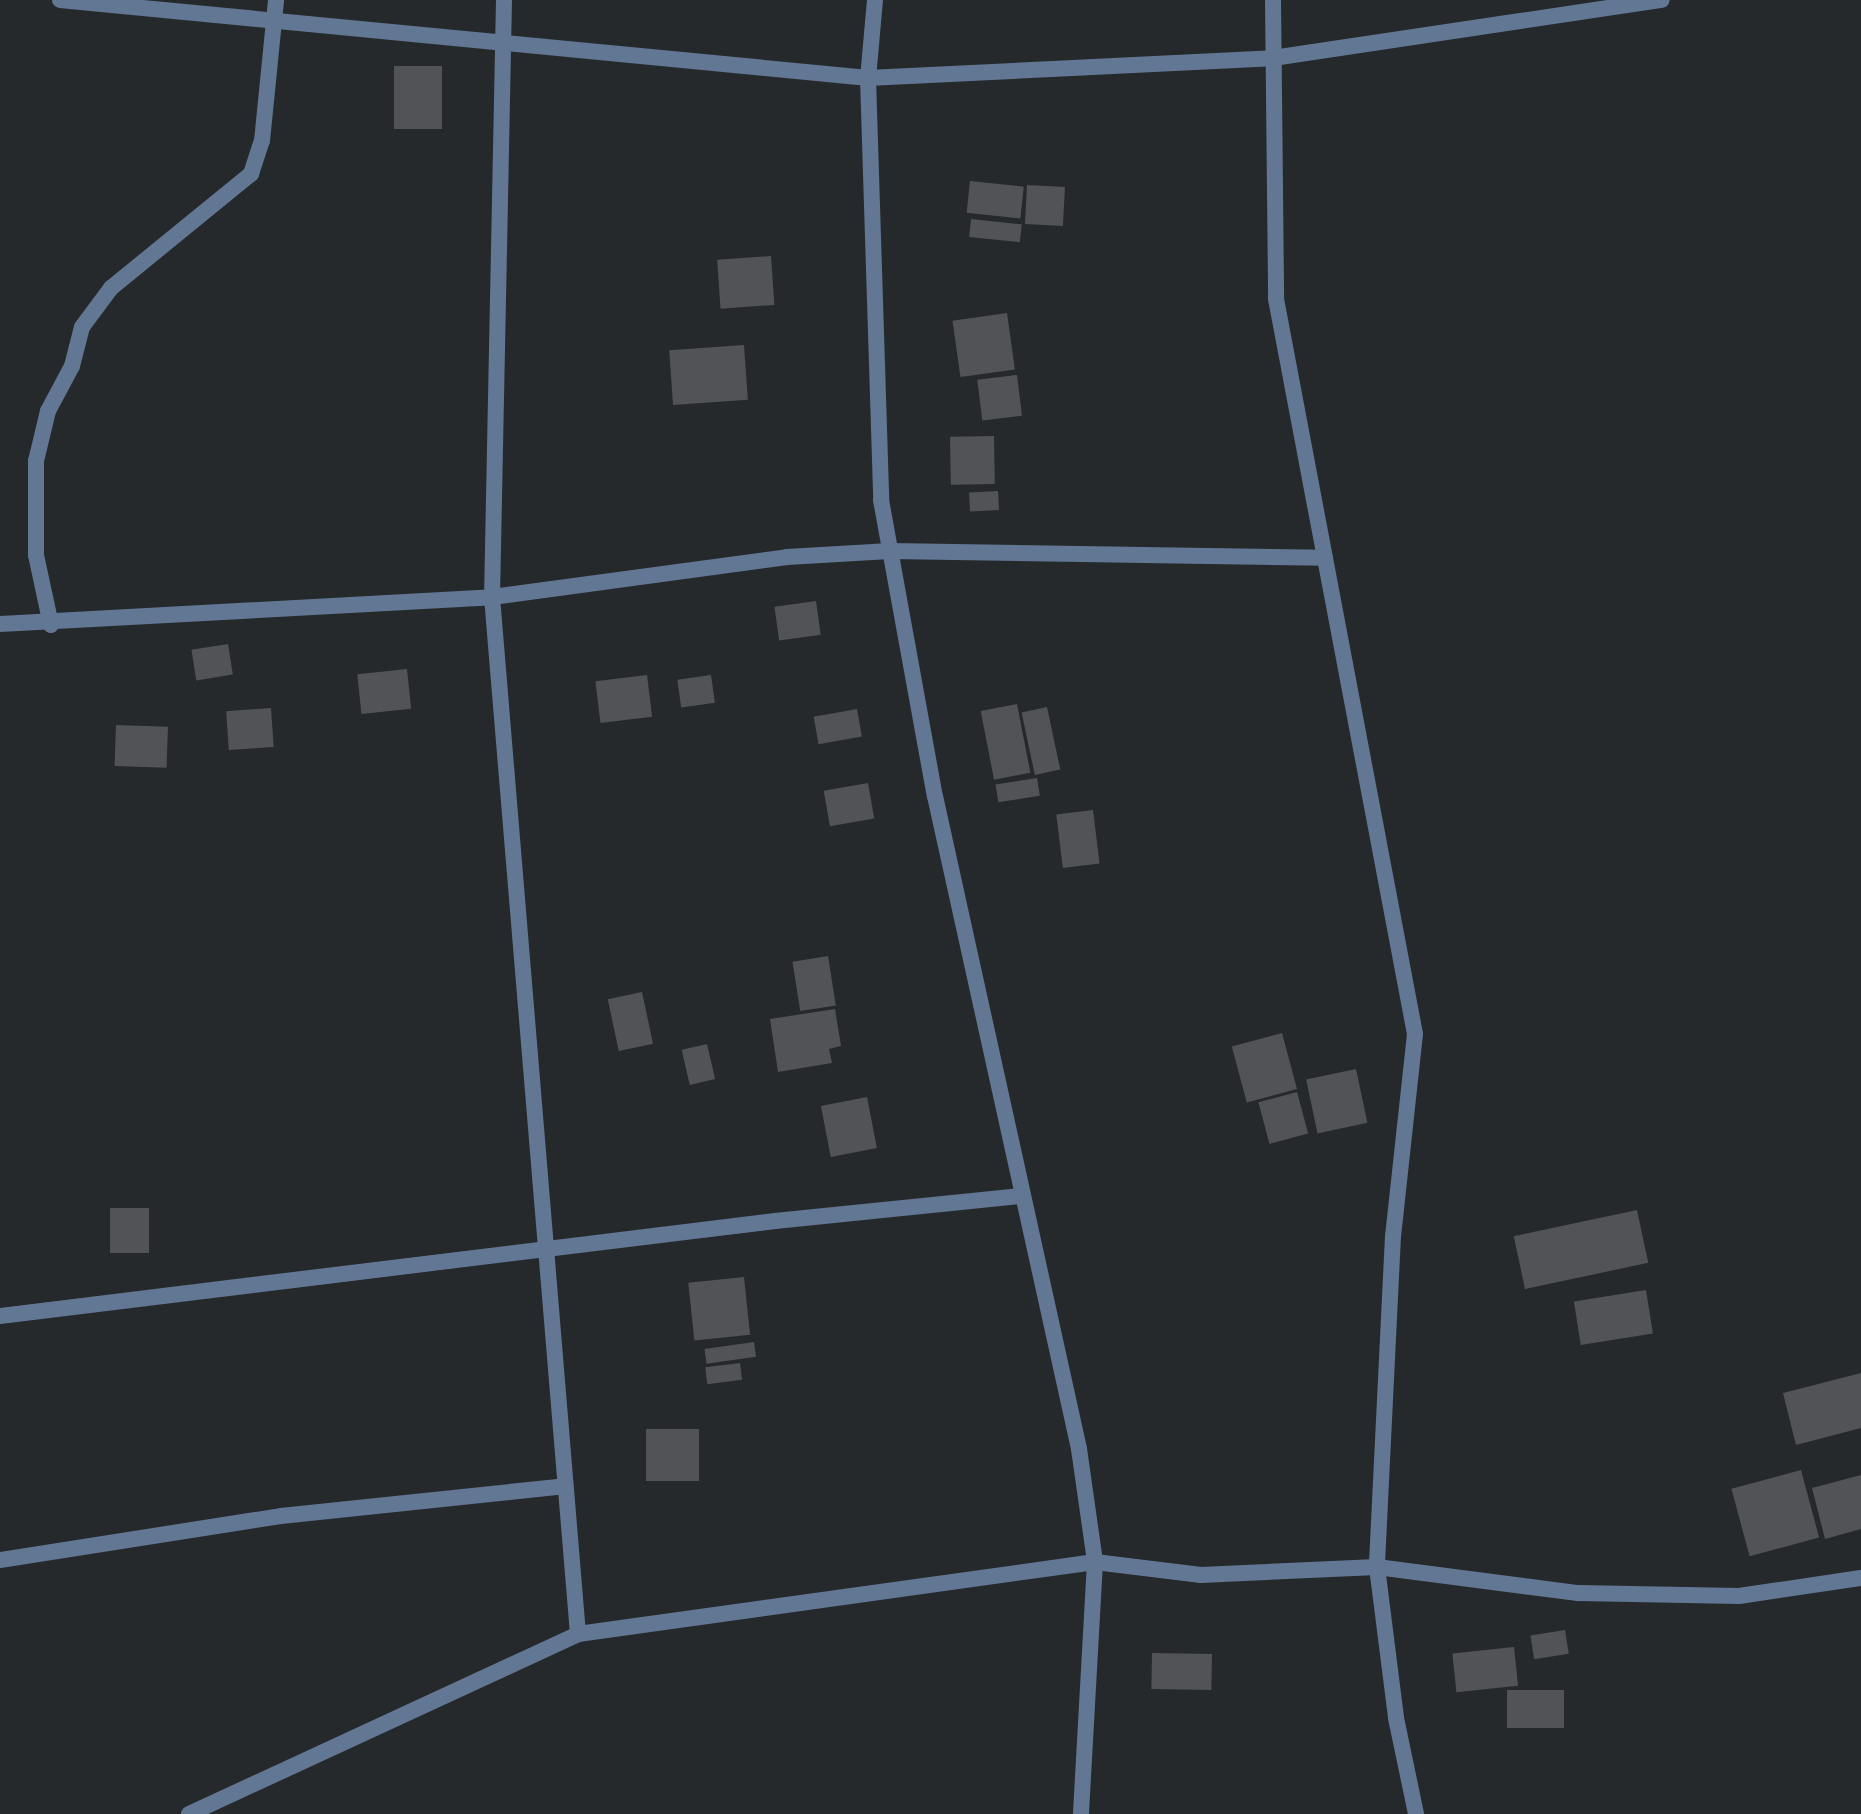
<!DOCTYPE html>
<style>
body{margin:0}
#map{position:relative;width:1861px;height:1814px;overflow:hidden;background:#26292b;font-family:Arial,sans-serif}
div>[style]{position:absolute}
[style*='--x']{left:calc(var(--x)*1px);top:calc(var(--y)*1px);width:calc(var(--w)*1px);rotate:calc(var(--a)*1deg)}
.building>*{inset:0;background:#515356;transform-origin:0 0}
.minor>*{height:16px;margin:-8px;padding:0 8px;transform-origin:8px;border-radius:8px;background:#617794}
span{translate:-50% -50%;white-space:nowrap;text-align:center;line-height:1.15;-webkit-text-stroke:7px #26292b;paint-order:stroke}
</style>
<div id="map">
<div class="building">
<i style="left:394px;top:66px;width:48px;height:63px"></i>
<i style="left:970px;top:181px;width:54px;height:32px;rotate:6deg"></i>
<i style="left:1027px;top:185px;width:38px;height:39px;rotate:3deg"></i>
<i style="left:971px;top:219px;width:51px;height:18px;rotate:6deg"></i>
<i style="left:771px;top:256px;width:49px;height:54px;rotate:86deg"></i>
<i style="left:1007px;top:313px;width:57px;height:55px;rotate:82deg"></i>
<i style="left:744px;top:345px;width:55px;height:75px;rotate:86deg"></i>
<i style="left:1017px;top:375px;width:41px;height:40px;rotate:83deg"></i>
<i style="left:994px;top:436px;width:48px;height:44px;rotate:89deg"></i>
<i style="left:998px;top:491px;width:19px;height:29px;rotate:87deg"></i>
<i style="left:816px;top:601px;width:34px;height:42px;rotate:82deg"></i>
<i style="left:228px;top:644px;width:31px;height:37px;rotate:81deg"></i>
<i style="left:407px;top:669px;width:40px;height:50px;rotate:84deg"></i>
<i style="left:647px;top:675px;width:42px;height:52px;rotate:83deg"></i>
<i style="left:711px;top:675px;width:28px;height:34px;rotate:82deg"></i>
<i style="left:1017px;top:704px;width:70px;height:37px;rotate:79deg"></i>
<i style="left:1047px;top:707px;width:64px;height:26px;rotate:78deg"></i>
<i style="left:271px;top:708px;width:39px;height:45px;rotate:86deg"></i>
<i style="left:857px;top:709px;width:28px;height:44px;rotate:80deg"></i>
<i style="left:116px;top:725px;width:52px;height:41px;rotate:2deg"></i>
<i style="left:1037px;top:778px;width:18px;height:42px;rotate:81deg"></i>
<i style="left:868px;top:783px;width:36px;height:45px;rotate:80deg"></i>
<i style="left:1093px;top:810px;width:54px;height:37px;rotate:83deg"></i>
<i style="left:828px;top:956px;width:50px;height:36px;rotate:81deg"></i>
<i style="left:642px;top:992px;width:53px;height:35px;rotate:78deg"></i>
<i style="clip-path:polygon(835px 1009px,841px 1046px,829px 1049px,832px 1063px,778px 1072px,770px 1019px)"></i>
<i style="left:1282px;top:1033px;width:58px;height:52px;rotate:75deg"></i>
<i style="left:707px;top:1044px;width:36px;height:26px;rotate:77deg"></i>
<i style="left:1356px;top:1069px;width:55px;height:51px;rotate:78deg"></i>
<i style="left:1297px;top:1092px;width:43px;height:40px;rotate:75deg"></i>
<i style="left:867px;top:1097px;width:52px;height:47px;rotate:79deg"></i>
<i style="left:149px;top:1208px;width:45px;height:39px;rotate:90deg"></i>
<i style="left:1637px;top:1210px;width:54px;height:126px;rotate:78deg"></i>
<i style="left:744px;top:1277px;width:58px;height:56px;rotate:84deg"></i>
<i style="left:1646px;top:1290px;width:44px;height:73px;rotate:81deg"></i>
<i style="left:754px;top:1342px;width:15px;height:50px;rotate:82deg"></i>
<i style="left:740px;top:1363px;width:17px;height:35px;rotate:83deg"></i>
<i style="clip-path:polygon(1861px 1373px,1861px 1428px,1796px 1445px,1783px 1393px)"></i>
<i style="left:646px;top:1429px;width:53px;height:52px"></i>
<i style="left:1801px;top:1470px;width:70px;height:72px;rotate:75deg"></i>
<i style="clip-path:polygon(1861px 1475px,1861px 1529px,1825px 1539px,1812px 1488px)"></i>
<i style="left:1565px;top:1630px;width:24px;height:35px;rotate:81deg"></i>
<i style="left:1514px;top:1647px;width:39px;height:62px;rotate:84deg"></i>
<i style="left:1152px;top:1653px;width:60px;height:36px;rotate:1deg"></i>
<i style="left:1564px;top:1690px;width:38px;height:57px;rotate:90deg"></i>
</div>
<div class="minor">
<i style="--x:60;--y:0;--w:812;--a:5.51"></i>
<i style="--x:868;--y:78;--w:405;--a:-2.8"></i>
<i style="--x:1273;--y:58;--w:393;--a:-8.5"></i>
<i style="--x:504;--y:0;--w:597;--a:91.15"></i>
<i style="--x:492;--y:597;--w:1041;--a:85.26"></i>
<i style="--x:875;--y:0;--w:78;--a:95.1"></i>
<i style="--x:868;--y:78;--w:422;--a:88.2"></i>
<i style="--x:881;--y:500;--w:301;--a:79.7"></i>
<i style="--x:935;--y:796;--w:669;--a:77.56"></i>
<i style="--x:1079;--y:1449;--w:114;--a:81.9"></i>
<i style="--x:1095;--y:1562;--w:107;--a:7"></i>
<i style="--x:1201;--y:1575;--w:176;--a:-2.6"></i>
<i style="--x:1377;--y:1567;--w:203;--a:7.4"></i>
<i style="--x:1578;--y:1593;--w:161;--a:1.1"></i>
<i style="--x:1739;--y:1596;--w:123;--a:-8.4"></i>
<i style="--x:1273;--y:0;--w:299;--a:89.4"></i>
<i style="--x:1276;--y:299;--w:748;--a:79.29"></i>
<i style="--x:1415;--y:1034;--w:203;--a:96.2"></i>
<i style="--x:1393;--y:1236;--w:331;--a:92.8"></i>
<i style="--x:1377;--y:1567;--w:152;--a:82.8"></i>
<i style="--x:1396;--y:1718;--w:98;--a:78.2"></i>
<i style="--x:0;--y:624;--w:493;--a:-3.1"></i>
<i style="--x:492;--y:597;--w:298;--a:-7.7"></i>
<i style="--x:787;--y:557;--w:103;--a:-3.3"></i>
<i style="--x:890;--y:551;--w:435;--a:0.9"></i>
<i style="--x:51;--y:625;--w:72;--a:-102.1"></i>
<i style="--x:36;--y:555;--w:94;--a:-90"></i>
<i style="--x:36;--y:461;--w:51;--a:-76.5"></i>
<i style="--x:48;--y:411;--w:51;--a:-61.9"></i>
<i style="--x:72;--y:366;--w:40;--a:-75.6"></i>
<i style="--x:82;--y:327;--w:49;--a:-53.4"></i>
<i style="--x:111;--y:288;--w:181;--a:-39.2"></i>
<i style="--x:251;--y:174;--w:35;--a:-72"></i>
<i style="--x:262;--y:141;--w:142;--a:-84.3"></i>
<i style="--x:0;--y:1316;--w:781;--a:-6.99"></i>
<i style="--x:775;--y:1221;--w:246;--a:-5.8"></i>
<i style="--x:0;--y:1560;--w:284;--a:-8.9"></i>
<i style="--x:281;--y:1516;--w:286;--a:-6"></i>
<i style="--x:189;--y:1814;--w:429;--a:-24.8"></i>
<i style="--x:578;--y:1634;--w:522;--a:-7.93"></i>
<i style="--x:1095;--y:1562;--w:252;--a:93.2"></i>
</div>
</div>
